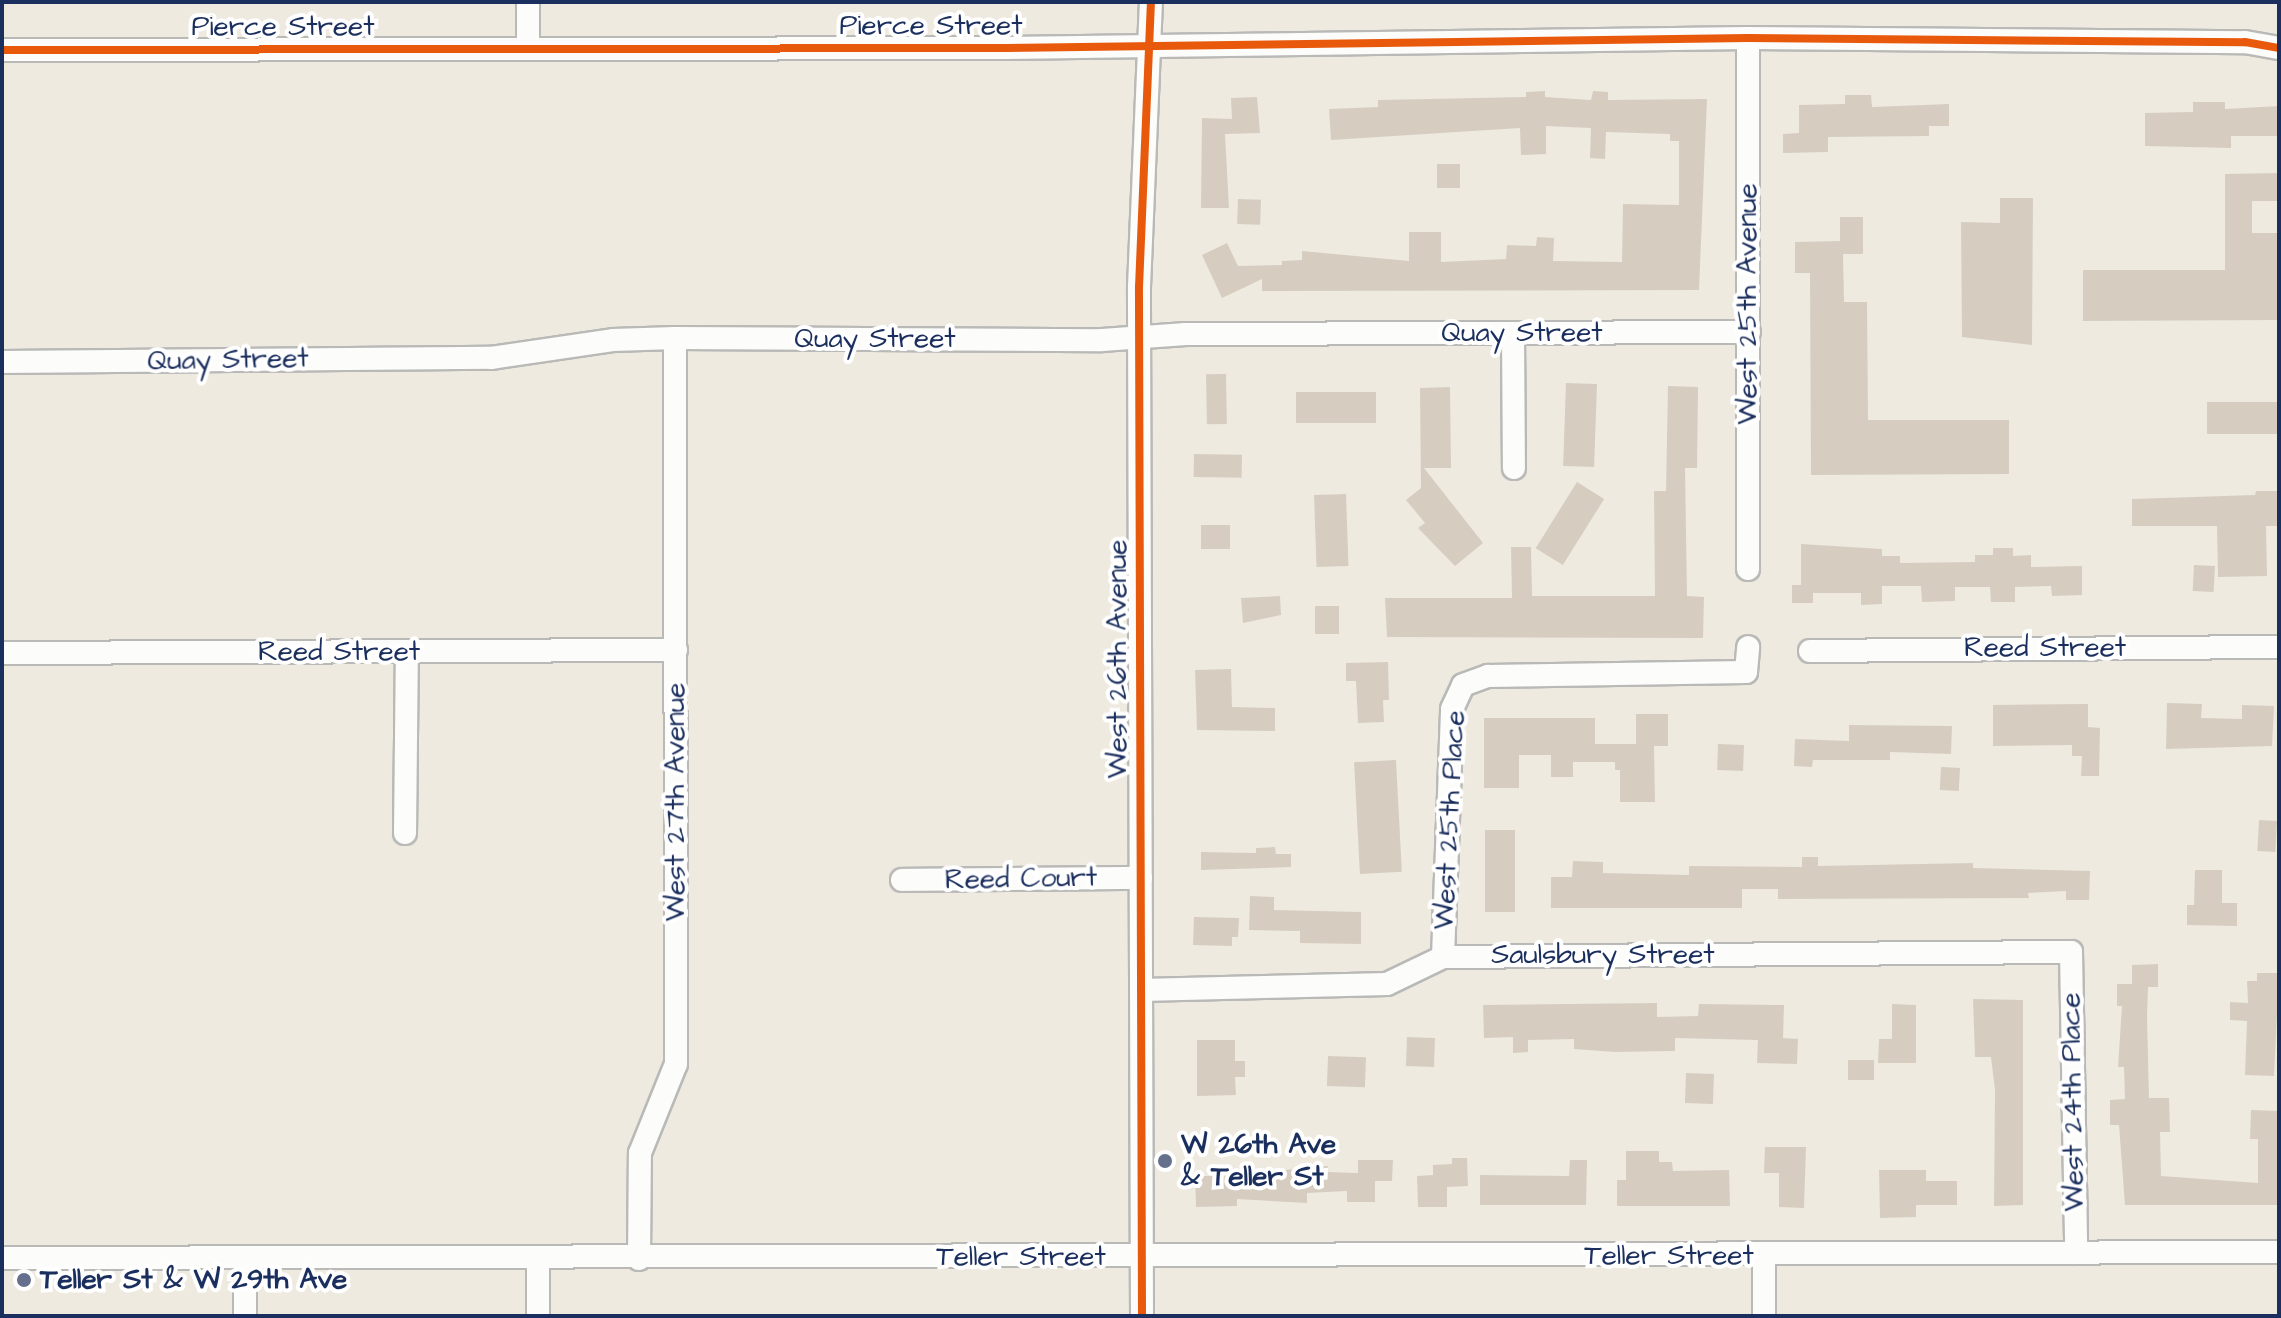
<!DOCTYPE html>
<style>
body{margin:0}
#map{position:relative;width:2281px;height:1318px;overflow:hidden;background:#eeeae0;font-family:"Architects Daughter",sans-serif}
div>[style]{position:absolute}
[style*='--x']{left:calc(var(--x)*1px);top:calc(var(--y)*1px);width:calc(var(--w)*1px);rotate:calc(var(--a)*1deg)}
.building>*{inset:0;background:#d6cdc0;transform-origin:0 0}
.roads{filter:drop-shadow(2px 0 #b9b9b7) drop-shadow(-2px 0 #b9b9b7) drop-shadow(0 2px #b9b9b7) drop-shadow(0 -2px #b9b9b7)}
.minor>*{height:22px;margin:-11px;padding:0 11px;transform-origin:11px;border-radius:11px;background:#fcfcfa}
.cycleway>*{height:8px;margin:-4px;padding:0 4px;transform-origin:4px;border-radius:4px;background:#e8590c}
.dots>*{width:22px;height:22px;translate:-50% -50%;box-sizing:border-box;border:4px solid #fff;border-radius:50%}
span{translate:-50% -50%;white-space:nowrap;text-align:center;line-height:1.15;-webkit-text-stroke:8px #fff;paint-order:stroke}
.street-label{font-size:28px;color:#1b2f5e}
.poi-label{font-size:28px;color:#1b2f5e;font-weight:700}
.left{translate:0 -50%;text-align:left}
.frame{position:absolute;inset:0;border:4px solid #1b2f5e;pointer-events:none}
</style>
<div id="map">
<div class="building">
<i style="clip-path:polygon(1545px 91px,1545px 97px,1591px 100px,1593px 91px,1608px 92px,1608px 100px,1707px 99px,1699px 290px,1262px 291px,1262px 279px,1222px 298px,1202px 255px,1227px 243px,1238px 266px,1282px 265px,1282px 261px,1302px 260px,1302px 251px,1409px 261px,1409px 232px,1441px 232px,1441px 262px,1506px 259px,1507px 245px,1536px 246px,1537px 237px,1554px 238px,1553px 261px,1622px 262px,1623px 204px,1679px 205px,1679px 141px,1670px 141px,1670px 134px,1606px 132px,1605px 159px,1590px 158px,1591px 128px,1546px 126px,1546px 154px,1521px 155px,1520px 128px,1331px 140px,1329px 109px,1378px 107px,1378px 100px,1526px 97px,1526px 92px)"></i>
<i style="clip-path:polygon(1845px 95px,1871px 95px,1872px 107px,1949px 104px,1949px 126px,1929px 126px,1929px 136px,1828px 137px,1828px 152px,1783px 153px,1783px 134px,1799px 133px,1799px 105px,1845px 104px)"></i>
<i style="clip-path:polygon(1257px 97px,1260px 133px,1225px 134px,1229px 208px,1201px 208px,1202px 118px,1232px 119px,1231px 98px)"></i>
<i style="clip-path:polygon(2193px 102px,2225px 102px,2225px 109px,2279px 106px,2279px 136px,2231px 136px,2231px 148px,2145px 146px,2145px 113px,2193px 112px)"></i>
<i style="left:1437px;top:164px;width:23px;height:24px"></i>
<i style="clip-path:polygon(2279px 173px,2279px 201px,2252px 201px,2252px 233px,2279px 233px,2279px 320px,2083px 321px,2083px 270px,2225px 270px,2225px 174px)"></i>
<i style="clip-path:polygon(2000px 198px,2033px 198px,2032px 345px,1962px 337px,1961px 222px,2000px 223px)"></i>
<i style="left:1238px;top:199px;width:23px;height:25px;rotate:2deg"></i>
<i style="clip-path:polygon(1840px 217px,1863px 217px,1863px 254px,1843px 254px,1844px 302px,1867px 302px,1868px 420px,2009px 420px,2009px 474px,1811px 475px,1810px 273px,1795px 273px,1795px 242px,1840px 241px)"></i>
<i style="left:1226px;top:374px;width:50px;height:20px;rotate:89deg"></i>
<i style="left:1566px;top:383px;width:31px;height:83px;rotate:2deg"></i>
<i style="clip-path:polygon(1668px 386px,1698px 387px,1697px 468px,1685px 468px,1687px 596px,1704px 597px,1703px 638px,1387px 637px,1385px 598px,1512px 598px,1511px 547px,1531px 547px,1532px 596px,1655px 596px,1654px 491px,1666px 491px)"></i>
<i style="clip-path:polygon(1450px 387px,1451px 468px,1424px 468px,1483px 543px,1455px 566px,1418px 528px,1425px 523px,1406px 500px,1421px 488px,1420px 388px)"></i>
<i style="left:1376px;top:392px;width:31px;height:80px;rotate:90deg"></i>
<i style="left:2207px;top:402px;width:72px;height:32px"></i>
<i style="left:1194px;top:454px;width:48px;height:23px;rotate:1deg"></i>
<i style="left:1577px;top:482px;width:32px;height:78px;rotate:32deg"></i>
<i style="clip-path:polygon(2256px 491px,2279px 491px,2279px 526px,2266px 526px,2267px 576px,2218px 577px,2217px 526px,2132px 526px,2132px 499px,2255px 495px)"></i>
<i style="left:1346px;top:494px;width:72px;height:32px;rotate:88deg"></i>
<i style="left:1201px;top:525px;width:29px;height:24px"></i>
<i style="clip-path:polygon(1801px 544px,1882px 549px,1882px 556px,1900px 556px,1900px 563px,1975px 562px,1975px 555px,1993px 555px,1993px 548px,2013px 548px,2013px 556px,2031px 555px,2031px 567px,2082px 566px,2082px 595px,2052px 596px,2051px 586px,2015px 587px,2015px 602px,1991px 602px,1990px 587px,1955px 587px,1955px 601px,1922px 602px,1921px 586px,1882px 586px,1882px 604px,1861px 605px,1861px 593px,1813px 593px,1813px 603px,1792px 603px,1792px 585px,1801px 585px)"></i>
<i style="left:2194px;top:565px;width:21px;height:26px;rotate:3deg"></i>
<i style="clip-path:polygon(1280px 596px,1281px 615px,1243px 623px,1241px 598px)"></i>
<i style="left:1339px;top:606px;width:28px;height:24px;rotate:90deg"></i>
<i style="clip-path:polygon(1388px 662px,1389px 700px,1383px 700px,1384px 722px,1358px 723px,1356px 681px,1346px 681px,1346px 663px)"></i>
<i style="clip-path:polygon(1231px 669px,1232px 707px,1275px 708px,1275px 731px,1197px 730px,1195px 670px)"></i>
<i style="clip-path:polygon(2167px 703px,2202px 704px,2201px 718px,2242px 719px,2242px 705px,2274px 706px,2272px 746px,2166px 749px)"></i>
<i style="clip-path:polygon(2088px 704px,2088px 727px,2100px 728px,2099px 776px,2081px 776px,2082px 756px,2072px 756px,2072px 745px,1993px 746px,1993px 705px)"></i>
<i style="clip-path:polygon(1636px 714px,1668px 714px,1668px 746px,1654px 746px,1655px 802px,1620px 802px,1620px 770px,1615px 770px,1615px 762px,1573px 762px,1573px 777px,1551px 777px,1551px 755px,1519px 755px,1519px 788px,1484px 788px,1484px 718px,1595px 718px,1595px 744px,1636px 744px)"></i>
<i style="clip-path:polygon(1849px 725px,1952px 726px,1951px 754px,1890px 752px,1890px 760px,1813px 760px,1812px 767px,1794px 766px,1795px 739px,1849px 741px)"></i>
<i style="left:1718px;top:744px;width:26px;height:26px;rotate:2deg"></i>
<i style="left:1396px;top:760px;width:112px;height:42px;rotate:87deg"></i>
<i style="left:1941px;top:767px;width:19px;height:23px;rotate:3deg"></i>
<i style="left:2259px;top:820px;width:18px;height:31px;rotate:3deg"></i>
<i style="left:1485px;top:830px;width:30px;height:82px"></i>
<i style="clip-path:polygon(1275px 847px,1276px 854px,1291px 854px,1291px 867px,1201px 870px,1201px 852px,1256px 853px,1256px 848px)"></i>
<i style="clip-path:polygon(1802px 857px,1818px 857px,1818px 866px,1973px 863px,1973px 868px,2090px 871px,2089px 900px,2066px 900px,2066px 891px,2028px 893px,2029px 898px,1778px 899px,1778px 889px,1742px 889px,1742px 908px,1551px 908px,1551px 877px,1572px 877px,1573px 861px,1603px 862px,1603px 873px,1689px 875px,1689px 866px,1802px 867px)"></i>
<i style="clip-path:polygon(2195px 870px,2222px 870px,2222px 903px,2237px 903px,2237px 926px,2187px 925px,2187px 905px,2194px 905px)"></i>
<i style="clip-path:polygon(1250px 896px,1274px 897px,1274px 910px,1361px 912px,1361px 944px,1300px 943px,1300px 931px,1249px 930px)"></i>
<i style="clip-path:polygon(1194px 917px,1239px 918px,1238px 937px,1232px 937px,1232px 946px,1193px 945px)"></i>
<i style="clip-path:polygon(2158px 964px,2158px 987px,2148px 987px,2147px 1016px,2149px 1098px,2169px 1098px,2170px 1132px,2160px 1132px,2161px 1176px,2258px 1183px,2258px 1139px,2250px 1139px,2251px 1110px,2279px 1111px,2279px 1205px,2125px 1205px,2119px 1125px,2110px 1125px,2110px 1100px,2125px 1099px,2124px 1067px,2118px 1067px,2122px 1006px,2117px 1006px,2117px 984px,2132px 984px,2132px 965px)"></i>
<i style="clip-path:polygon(2257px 973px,2279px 973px,2274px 1076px,2245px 1075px,2247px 1021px,2230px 1020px,2230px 1002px,2248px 1003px,2247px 981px,2257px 981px)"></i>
<i style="clip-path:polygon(1973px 999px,2023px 1000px,2023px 1205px,1994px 1206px,1995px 1090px,1991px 1057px,1975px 1057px)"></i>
<i style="clip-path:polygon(1657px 1003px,1657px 1017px,1698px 1016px,1699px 1004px,1784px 1005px,1783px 1038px,1798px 1039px,1797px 1064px,1757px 1063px,1758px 1040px,1675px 1038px,1675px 1051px,1615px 1052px,1574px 1049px,1574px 1039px,1528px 1040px,1528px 1052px,1513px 1053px,1513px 1037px,1484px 1038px,1483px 1005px)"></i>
<i style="clip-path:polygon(1892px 1004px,1916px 1005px,1916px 1063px,1878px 1063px,1879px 1039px,1892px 1039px)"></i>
<i style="left:1407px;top:1037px;width:28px;height:29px;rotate:2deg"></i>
<i style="clip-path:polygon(1197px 1040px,1235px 1040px,1235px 1061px,1245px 1061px,1245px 1077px,1235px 1077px,1236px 1095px,1197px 1096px)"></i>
<i style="left:1328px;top:1056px;width:38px;height:30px;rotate:2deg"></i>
<i style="left:1848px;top:1060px;width:26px;height:20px"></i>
<i style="left:1686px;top:1073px;width:28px;height:30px;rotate:2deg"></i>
<i style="clip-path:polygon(1765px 1147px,1806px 1147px,1804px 1208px,1779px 1207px,1779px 1173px,1764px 1173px)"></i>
<i style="clip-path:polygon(1626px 1151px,1659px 1151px,1659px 1162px,1672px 1162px,1673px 1171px,1729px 1170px,1730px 1206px,1617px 1206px,1617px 1180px,1626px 1180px)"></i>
<i style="clip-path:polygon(1452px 1158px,1467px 1158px,1468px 1186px,1447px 1187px,1447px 1207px,1418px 1207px,1417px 1176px,1433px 1175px,1433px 1165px,1452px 1164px)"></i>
<i style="clip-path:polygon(1358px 1160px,1393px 1160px,1392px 1181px,1375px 1181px,1375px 1202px,1347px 1202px,1347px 1191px,1307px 1193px,1307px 1203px,1237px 1199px,1237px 1206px,1196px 1207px,1195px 1176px,1212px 1176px,1212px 1168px,1250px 1168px,1250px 1173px,1328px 1166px,1328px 1172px,1358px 1173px)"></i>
<i style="clip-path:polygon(1570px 1160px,1587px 1160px,1586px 1205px,1480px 1205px,1480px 1175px,1569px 1176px)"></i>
<i style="clip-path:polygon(1879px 1170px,1926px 1170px,1926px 1181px,1957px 1181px,1957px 1205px,1916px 1205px,1916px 1217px,1880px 1218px)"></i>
</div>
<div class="roads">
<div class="minor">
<i style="--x:1748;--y:38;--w:531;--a:90"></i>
<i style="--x:528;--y:48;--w:46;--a:-90"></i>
<i style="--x:2;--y:50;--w:1004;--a:-0.11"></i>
<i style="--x:1006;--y:48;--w:742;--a:-0.77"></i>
<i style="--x:1748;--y:38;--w:497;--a:0.5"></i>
<i style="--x:2245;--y:42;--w:35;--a:10"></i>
<i style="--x:1513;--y:333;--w:135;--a:89.6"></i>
<i style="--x:2;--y:362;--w:489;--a:-0.5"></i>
<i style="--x:491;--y:358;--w:123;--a:-8.4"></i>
<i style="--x:613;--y:340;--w:62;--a:-1.8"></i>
<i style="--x:675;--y:338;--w:427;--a:0.3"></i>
<i style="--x:1102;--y:340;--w:84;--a:-4.1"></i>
<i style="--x:1186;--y:334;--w:563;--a:-0.2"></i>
<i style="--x:1810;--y:651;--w:469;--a:-0.5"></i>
<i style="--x:2;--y:653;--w:674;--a:-0.26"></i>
<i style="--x:405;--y:833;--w:181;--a:-89.4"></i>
<i style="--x:902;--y:880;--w:239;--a:-0.5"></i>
<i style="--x:1443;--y:957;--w:248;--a:-87.9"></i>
<i style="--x:1452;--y:709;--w:26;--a:-65"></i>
<i style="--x:1463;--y:685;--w:27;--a:-20"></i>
<i style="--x:1488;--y:676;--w:258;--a:-0.9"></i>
<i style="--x:1746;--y:672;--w:25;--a:-85"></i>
<i style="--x:1141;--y:990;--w:246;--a:-1.4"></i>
<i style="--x:1387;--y:984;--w:62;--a:-25.7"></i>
<i style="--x:1443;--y:957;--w:628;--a:-0.46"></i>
<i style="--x:2071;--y:952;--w:301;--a:89"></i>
<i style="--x:2;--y:1258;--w:2277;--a:-0.15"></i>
<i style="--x:639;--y:1259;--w:106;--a:-89.5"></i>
<i style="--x:640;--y:1153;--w:96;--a:-68"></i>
<i style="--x:676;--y:1064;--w:726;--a:-90.08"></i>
<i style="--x:538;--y:1260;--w:56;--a:90"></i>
<i style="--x:245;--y:1316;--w:57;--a:-90"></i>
<i style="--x:1142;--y:1316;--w:1029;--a:-90.17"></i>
<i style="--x:1139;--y:287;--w:285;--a:-87.6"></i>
<i style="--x:1764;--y:1316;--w:60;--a:-90"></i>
</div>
</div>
<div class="cycleway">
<i style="--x:2;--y:50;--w:1004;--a:-0.11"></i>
<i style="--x:1006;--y:48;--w:742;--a:-0.77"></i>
<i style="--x:1748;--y:38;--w:497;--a:0.5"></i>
<i style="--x:2245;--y:42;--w:35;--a:10"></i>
<i style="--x:1142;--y:1316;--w:1029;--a:-90.17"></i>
<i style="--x:1139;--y:287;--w:285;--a:-87.6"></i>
</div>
<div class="dots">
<i style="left:1165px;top:1161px;background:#65708c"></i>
<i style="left:24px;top:1280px;background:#65708c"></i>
</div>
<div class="street-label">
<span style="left:931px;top:26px">Pierce Street</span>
<span style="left:283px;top:27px">Pierce Street</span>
<span style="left:1748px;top:304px;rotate:-90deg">West 25th Avenue</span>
<span style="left:1522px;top:333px">Quay Street</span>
<span style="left:875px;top:339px">Quay Street</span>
<span style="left:228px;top:360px;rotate:-1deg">Quay Street</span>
<span style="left:2045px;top:648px">Reed Street</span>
<span style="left:339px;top:652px">Reed Street</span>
<span style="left:1118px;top:659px;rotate:-90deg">West 26th Avenue</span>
<span style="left:676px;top:802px;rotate:-90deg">West 27th Avenue</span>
<span style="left:1450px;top:820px;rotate:-87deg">West 25th Place</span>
<span style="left:1021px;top:879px;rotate:-1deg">Reed Court</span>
<span style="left:1603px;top:955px">Saulsbury Street</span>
<span style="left:2073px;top:1102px;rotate:-91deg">West 24th Place</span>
<span style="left:1669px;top:1256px">Teller Street</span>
<span style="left:1021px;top:1257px">Teller Street</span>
</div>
<div class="poi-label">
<span class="left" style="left:1181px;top:1161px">W 26th Ave<br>&amp; Teller St</span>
<span class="left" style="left:40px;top:1280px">Teller St &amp; W 29th Ave</span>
</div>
<div class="frame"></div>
</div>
